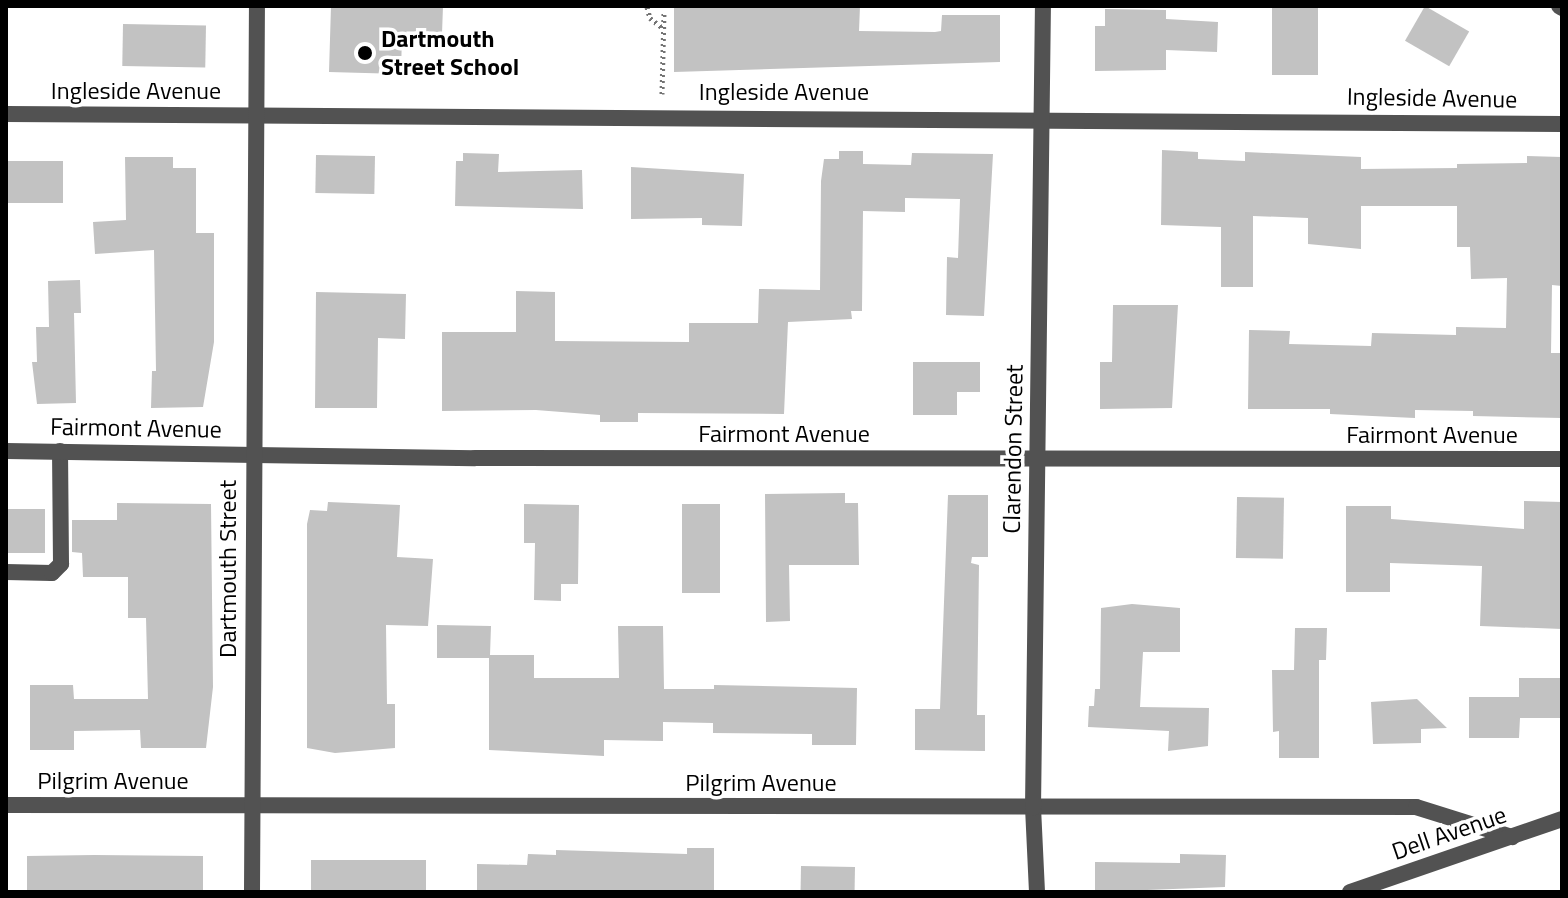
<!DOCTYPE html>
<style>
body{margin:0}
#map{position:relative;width:1568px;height:898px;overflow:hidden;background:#fff;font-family:"Titillium Web",sans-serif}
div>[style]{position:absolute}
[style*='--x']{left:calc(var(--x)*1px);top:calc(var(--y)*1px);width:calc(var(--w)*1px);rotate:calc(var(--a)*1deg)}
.building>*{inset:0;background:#c2c2c2;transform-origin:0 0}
.path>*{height:5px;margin-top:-2.5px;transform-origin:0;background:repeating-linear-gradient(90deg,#747474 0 2px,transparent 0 6px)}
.service>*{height:16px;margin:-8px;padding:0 8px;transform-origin:8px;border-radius:8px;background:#525252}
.minor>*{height:16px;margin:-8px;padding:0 8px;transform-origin:8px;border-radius:8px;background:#525252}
.tertiary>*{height:16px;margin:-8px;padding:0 8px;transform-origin:8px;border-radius:8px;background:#525252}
.dots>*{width:22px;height:22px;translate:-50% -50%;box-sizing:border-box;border:4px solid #fff;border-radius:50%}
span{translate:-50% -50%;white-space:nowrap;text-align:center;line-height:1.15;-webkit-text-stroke:7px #fff;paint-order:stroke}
.poi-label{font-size:24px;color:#000;font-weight:700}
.left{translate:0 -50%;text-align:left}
.street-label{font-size:24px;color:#000}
.frame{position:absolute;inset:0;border:8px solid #000;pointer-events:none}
</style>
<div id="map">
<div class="building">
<i style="clip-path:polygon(331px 6px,443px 6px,442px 34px,402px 33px,401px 74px,329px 72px)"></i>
<i style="clip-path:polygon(674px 6px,860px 6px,859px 31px,935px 32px,941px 31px,942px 15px,1000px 15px,1000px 62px,674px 72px)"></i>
<i style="left:1272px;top:6px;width:46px;height:69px"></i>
<i style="left:1425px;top:6px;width:51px;height:40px;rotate:30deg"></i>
<i style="clip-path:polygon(1105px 9px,1166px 10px,1166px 19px,1218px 22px,1217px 52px,1166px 50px,1166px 70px,1095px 71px,1095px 26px,1105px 26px)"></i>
<i style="left:123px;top:24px;width:83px;height:42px;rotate:1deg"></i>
<i style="clip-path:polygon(1162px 150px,1198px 152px,1198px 159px,1245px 161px,1245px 152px,1361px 157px,1361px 169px,1457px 168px,1457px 164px,1527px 163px,1527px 156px,1562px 157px,1562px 286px,1552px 285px,1551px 353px,1562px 353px,1562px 418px,1473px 416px,1473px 411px,1415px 410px,1415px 418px,1330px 414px,1330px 409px,1248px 409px,1249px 330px,1290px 331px,1289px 344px,1371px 346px,1372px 333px,1456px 335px,1456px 327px,1506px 328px,1507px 278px,1471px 279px,1470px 247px,1457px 247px,1457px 206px,1361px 206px,1361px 249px,1308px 244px,1308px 218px,1253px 216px,1253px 287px,1221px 287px,1221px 227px,1161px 225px)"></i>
<i style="clip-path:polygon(839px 151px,863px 151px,863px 164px,911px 165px,912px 153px,993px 154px,984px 316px,946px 315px,947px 257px,958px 258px,960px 199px,905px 198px,905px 212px,863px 211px,862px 311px,851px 311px,852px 319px,788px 322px,784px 414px,638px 413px,638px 422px,600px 422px,600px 415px,536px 410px,442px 411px,442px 332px,516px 332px,516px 291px,555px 292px,555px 341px,689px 342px,689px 323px,758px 323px,759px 289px,820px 290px,821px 181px,824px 159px,839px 159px)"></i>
<i style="clip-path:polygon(463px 153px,499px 154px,498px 172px,582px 170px,583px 209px,455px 206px,456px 161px,463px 161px)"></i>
<i style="left:316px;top:155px;width:59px;height:38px;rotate:1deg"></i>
<i style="clip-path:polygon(125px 157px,173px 157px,173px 168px,196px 168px,196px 233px,214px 233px,214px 342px,203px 407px,151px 408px,152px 371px,156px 371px,154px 250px,95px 254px,93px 222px,126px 220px)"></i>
<i style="left:63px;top:161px;width:42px;height:57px;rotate:90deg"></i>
<i style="clip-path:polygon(631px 167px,744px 174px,742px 226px,702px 225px,702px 218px,631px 219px)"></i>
<i style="clip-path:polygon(80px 280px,81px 313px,74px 313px,76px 403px,37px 404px,32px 362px,37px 362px,36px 327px,49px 327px,48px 281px)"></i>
<i style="clip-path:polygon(316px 292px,406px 294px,405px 339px,378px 338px,377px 408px,315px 408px)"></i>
<i style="clip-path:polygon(1113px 305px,1178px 305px,1172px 408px,1100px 409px,1100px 362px,1112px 362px)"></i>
<i style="clip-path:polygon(913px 362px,980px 362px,980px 392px,957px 392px,957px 415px,913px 415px)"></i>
<i style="clip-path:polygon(845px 493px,845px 503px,858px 503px,859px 565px,789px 565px,790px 621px,766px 622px,765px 494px)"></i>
<i style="clip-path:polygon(948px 495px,988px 495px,988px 557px,972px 557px,971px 563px,979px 565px,977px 715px,985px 715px,985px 751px,915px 750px,915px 709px,940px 709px)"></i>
<i style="left:1237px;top:497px;width:47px;height:61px;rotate:1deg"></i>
<i style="clip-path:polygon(1524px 501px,1562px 502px,1562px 629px,1480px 626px,1482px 566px,1390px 563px,1390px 592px,1346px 592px,1346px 506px,1391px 506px,1391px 519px,1524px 529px)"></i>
<i style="clip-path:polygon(328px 502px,400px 505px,397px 557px,433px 559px,428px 626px,386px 625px,387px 704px,395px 704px,395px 748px,335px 753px,307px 748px,307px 524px,310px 510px,327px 511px)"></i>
<i style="clip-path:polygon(117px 503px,211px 504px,213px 687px,206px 748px,141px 748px,140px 730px,74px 731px,74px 750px,30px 750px,30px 685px,73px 685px,74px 699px,148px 699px,146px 618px,128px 618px,128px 577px,83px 577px,82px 553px,72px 552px,72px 520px,117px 520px)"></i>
<i style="clip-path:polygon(524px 504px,579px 505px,578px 584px,561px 584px,561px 601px,534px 600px,535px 543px,524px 543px)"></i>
<i style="left:720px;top:504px;width:89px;height:38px;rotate:90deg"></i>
<i style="left:6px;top:509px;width:39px;height:44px"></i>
<i style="clip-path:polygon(1132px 604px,1180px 608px,1180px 652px,1143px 652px,1140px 707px,1209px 708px,1208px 746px,1168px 751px,1169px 731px,1088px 727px,1089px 706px,1094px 706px,1095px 689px,1100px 689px,1101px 608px)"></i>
<i style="clip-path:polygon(437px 625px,491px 626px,490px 655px,534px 655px,534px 678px,619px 678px,618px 626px,663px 626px,664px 689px,714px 689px,714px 685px,857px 688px,856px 745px,812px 745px,812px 734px,713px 733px,713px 723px,663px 722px,663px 741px,604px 740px,604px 756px,489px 750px,489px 658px,437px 658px)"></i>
<i style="clip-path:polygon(1295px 628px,1327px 628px,1326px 660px,1319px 660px,1319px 758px,1279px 758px,1279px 731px,1273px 732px,1272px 670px,1294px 670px)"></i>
<i style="clip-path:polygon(1519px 678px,1562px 678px,1562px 718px,1520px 718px,1519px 738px,1469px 738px,1469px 697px,1519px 697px)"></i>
<i style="clip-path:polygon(1417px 699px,1447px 728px,1421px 729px,1421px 743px,1373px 744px,1371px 702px)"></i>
<i style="clip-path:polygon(687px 848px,714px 848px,714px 892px,477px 892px,477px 864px,527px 865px,528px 854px,556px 855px,556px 850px,687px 854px)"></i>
<i style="clip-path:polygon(1180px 854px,1226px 855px,1225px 887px,1095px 892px,1095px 862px,1180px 863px)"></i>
<i style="clip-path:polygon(94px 855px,203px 856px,203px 892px,27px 892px,27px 856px)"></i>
<i style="left:426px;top:860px;width:32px;height:115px;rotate:90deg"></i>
<i style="left:801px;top:866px;width:54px;height:26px;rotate:1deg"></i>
</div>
<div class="path">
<i style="--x:647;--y:7;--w:11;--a:75"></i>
<i style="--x:650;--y:18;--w:16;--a:38"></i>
<i style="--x:662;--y:94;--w:82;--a:-88.6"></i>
</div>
<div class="service">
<i style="--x:6;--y:572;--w:46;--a:1.2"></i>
<i style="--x:52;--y:573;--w:13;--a:-45"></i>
<i style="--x:61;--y:564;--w:113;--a:-90.5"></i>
</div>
<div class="minor">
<i style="--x:6;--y:114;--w:1556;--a:0.37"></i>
<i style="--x:6;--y:451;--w:469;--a:0.9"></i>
<i style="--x:475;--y:458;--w:1087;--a:0.05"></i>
<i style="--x:6;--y:805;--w:1410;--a:0.08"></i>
<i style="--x:1416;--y:807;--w:101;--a:17.4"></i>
<i style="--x:252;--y:892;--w:886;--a:-89.68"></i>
<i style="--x:1037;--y:892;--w:84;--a:-92.7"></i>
<i style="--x:1033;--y:808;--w:802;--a:-89.29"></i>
<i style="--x:1350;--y:892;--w:224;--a:-19"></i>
</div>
<div class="tertiary">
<i style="--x:1559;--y:6;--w:4;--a:34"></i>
</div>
<div class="dots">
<i style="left:365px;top:53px;background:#000"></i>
</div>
<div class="poi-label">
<span class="left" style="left:381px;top:53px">Dartmouth<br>Street School</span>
</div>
<div class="street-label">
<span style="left:136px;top:91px">Ingleside Avenue</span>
<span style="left:784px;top:92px">Ingleside Avenue</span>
<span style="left:1432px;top:98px;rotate:1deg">Ingleside Avenue</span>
<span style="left:136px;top:428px;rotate:1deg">Fairmont Avenue</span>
<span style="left:784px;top:434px">Fairmont Avenue</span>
<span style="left:1432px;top:435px">Fairmont Avenue</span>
<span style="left:1013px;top:449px;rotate:-89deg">Clarendon Street</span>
<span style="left:228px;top:569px;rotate:-90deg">Dartmouth Street</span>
<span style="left:113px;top:781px">Pilgrim Avenue</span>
<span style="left:761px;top:783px">Pilgrim Avenue</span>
<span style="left:1449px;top:833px;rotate:-19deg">Dell Avenue</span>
</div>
<div class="frame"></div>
</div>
